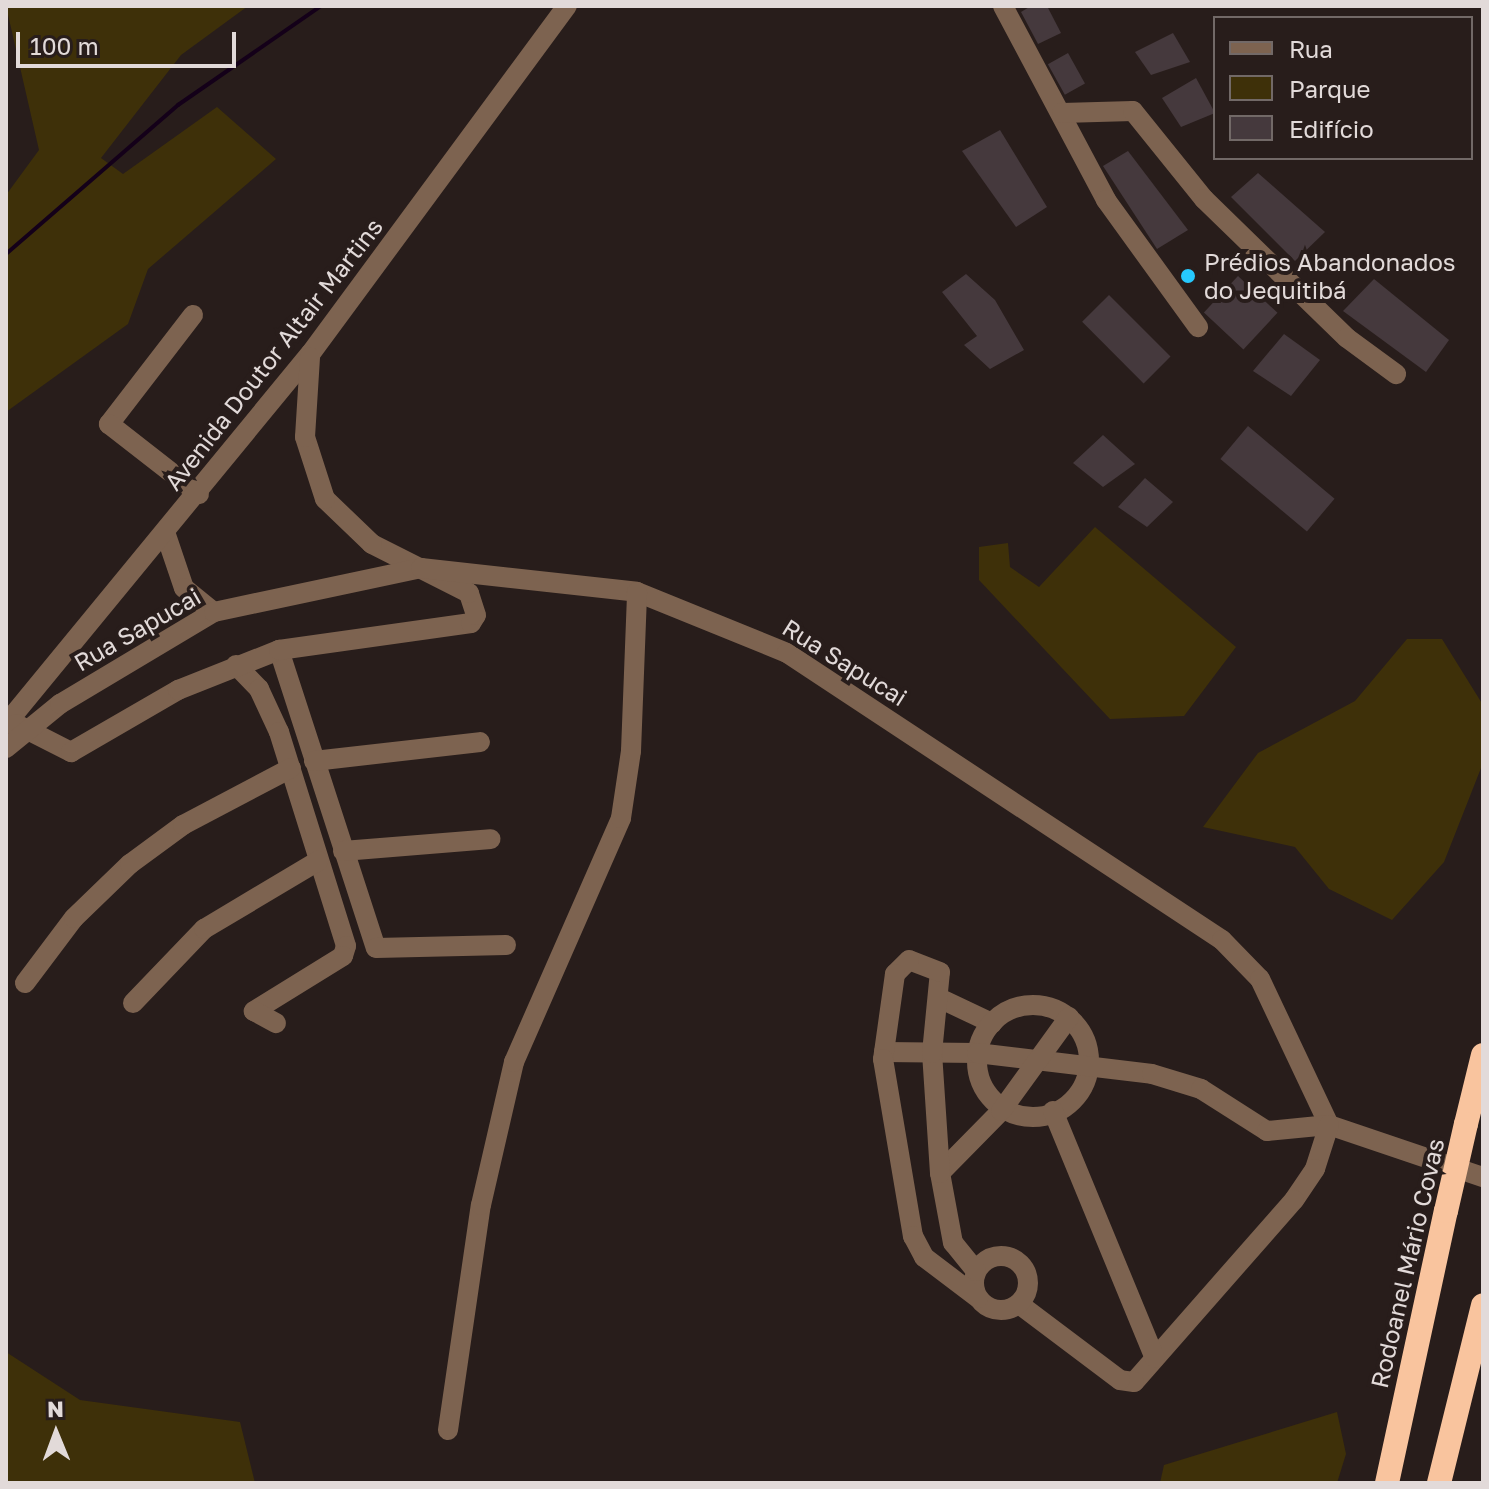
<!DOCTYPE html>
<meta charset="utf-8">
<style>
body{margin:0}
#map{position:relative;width:1489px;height:1489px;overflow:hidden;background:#281d1b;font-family:"Golos Text",sans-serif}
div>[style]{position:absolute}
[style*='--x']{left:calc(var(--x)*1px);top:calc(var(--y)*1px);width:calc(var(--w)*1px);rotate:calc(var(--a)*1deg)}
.green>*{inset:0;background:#3e3009}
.stream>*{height:4px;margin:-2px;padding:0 2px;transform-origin:2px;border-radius:2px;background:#140019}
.building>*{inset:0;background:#45393d;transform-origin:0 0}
.minor>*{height:20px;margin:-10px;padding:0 10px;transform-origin:10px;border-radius:10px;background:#7d6350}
.minor>.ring{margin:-10px;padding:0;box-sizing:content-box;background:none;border:20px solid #7d6350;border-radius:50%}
.highway>*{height:24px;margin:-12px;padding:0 12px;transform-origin:12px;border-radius:12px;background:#f9c49e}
.highway-bridge>*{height:24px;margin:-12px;padding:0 12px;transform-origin:12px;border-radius:12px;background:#f9c49e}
.dots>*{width:22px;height:22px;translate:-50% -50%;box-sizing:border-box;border:4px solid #281d1b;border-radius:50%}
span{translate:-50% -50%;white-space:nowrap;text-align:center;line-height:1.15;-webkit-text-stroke:8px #281d1b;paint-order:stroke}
.poi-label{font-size:24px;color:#e2dad9}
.left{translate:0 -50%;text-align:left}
.street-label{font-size:24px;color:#e2dad9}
.frame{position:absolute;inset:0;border:8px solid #e2dad9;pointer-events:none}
.legend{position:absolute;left:1213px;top:16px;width:260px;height:144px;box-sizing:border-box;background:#281d1b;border:2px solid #726967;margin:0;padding:10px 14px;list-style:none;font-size:24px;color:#e2dad9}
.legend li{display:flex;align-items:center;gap:16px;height:40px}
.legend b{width:40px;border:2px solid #726967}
.north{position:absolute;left:16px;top:1393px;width:80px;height:80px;-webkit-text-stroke:6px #281d1b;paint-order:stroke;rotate:359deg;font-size:22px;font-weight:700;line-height:32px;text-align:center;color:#e2dad9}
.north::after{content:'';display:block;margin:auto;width:28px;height:36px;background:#e2dad9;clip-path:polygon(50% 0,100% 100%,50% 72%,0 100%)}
.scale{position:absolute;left:16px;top:32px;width:220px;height:36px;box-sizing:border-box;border:4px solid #e2dad9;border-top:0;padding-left:10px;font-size:24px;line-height:28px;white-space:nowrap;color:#e2dad9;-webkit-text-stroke:6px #281d1b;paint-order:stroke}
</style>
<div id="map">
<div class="green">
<i style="clip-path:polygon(6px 6px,248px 6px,181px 55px,101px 158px,123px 174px,217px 107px,276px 159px,148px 269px,128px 324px,6px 412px,6px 195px,39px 150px)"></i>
<i style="clip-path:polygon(1095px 527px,1236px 647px,1184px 716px,1110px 719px,979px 580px,979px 547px,1008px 543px,1010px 567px,1039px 587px)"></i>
<i style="clip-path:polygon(1407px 639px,1442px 639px,1483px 705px,1483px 763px,1444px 862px,1392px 920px,1329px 889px,1295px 847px,1203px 827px,1258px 753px,1355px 701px)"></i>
<i style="clip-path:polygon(6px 1352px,80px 1400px,240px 1422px,255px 1483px,6px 1483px)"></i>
<i style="clip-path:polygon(1337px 1412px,1346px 1454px,1337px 1483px,1160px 1483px,1164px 1465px)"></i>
</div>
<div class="stream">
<i style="--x:6;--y:254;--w:228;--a:-40.9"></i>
<i style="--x:178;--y:105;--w:174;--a:-34.7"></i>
</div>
<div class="building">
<i style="clip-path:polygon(1031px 6px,1047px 6px,1061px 33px,1038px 44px,1021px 12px)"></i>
<i style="clip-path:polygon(1173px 33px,1190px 62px,1151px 75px,1135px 52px)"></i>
<i style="left:1068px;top:53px;width:35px;height:23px;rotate:61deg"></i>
<i style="clip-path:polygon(1196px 78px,1215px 113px,1181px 127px,1162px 98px)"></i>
<i style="clip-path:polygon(1000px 130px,1047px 207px,1016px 227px,962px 151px)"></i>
<i style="clip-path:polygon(1128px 151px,1188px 230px,1157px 249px,1103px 166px)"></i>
<i style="clip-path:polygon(1258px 173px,1325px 232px,1295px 261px,1231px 197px)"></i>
<i style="clip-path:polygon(966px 274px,995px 300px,1024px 350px,990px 369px,964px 345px,977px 336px,942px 292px)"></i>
<i style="left:1238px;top:276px;width:54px;height:50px;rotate:43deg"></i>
<i style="clip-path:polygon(1374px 279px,1449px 340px,1426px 372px,1343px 311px)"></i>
<i style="left:1109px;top:295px;width:87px;height:38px;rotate:45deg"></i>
<i style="clip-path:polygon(1284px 334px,1320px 360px,1291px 396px,1253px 371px)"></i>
<i style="left:1248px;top:426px;width:113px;height:43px;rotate:40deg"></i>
<i style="clip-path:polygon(1103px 435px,1135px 464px,1103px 487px,1073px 463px)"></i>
<i style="clip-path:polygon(1145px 478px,1173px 502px,1147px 527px,1118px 507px)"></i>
</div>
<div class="minor">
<i style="--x:1003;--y:6;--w:220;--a:62"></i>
<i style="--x:1106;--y:200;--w:157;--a:54.1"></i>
<i style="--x:1062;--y:113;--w:71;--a:-1.6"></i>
<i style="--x:1133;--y:111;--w:113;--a:51.1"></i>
<i style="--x:1204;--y:199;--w:199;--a:44.2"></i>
<i style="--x:1347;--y:338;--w:61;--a:36.3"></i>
<i style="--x:193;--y:315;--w:138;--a:127.6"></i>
<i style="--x:109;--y:424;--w:114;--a:37.9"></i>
<i style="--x:165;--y:532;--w:59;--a:71.3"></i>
<i style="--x:184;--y:588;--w:38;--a:39"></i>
<i style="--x:279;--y:650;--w:313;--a:72"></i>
<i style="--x:376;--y:948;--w:130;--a:-1.3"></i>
<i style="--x:236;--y:665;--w:33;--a:46"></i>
<i style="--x:259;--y:689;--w:47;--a:65.1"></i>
<i style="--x:279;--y:732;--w:224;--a:72.6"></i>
<i style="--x:346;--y:946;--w:10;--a:107"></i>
<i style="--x:343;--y:956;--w:105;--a:148.3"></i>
<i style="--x:254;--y:1011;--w:25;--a:29"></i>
<i style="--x:6;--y:724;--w:480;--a:-50.6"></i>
<i style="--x:311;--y:353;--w:431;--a:-53.6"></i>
<i style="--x:16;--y:724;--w:62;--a:27"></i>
<i style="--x:71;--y:752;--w:124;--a:-30.1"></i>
<i style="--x:178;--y:690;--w:109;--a:-21.6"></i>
<i style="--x:279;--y:650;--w:194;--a:-8"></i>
<i style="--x:471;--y:623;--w:9;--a:-58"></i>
<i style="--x:476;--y:615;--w:23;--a:-108"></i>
<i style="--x:469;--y:593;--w:109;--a:-153.2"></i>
<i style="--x:372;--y:544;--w:65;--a:-136.2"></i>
<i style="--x:325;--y:499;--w:65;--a:-107.9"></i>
<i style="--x:305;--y:437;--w:80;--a:-86.4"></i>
<i style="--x:6;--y:748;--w:70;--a:-39.2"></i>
<i style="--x:60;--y:704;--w:179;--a:-30.9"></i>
<i style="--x:214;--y:612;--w:212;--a:-12"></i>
<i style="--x:421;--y:568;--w:217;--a:6.3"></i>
<i style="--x:637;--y:592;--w:162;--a:22.1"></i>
<i style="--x:787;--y:653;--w:521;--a:33.42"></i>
<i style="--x:1222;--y:940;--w:54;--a:45.7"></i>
<i style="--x:1260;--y:979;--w:161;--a:64.7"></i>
<i style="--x:1329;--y:1125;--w:163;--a:18.7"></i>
<i style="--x:314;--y:761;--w:167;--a:-6.5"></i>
<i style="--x:343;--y:851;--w:148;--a:-4.6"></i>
<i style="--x:25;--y:983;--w:81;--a:-53"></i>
<i style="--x:74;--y:918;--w:78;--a:-44"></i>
<i style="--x:130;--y:864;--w:66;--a:-36.3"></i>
<i style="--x:183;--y:825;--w:122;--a:-27.8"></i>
<i style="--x:939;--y:998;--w:59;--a:25.3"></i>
<i style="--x:133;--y:1003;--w:103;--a:-46.2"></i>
<i style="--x:204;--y:929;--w:133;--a:-30.8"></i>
<i class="ring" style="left:977px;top:1005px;width:92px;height:92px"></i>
<i style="--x:884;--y:1052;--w:93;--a:0.6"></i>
<i style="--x:977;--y:1053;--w:176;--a:6.8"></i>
<i style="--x:1152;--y:1074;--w:51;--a:17"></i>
<i style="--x:1201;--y:1089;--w:78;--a:32.5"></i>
<i style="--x:1267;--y:1131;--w:62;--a:-5.5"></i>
<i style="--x:1329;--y:1125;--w:46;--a:107.7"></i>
<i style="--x:1315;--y:1169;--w:37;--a:124"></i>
<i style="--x:1294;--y:1200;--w:242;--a:131.3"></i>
<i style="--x:1134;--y:1382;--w:14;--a:-172"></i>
<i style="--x:1120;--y:1380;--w:126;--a:-143"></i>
<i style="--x:1053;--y:1111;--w:267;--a:67.6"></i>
<i style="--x:940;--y:1173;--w:87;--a:-45.5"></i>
<i style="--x:1001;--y:1111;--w:116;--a:-54.1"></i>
<i class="ring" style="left:974px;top:1256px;width:34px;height:34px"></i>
<i style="--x:976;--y:1271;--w:36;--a:-129"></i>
<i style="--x:953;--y:1243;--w:71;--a:-100.5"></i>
<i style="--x:940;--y:1173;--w:120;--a:-93.8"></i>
<i style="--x:932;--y:1053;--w:81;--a:-84.4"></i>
<i style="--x:940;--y:972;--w:33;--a:-159"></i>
<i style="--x:909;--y:960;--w:20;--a:135"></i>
<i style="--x:895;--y:974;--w:86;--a:98"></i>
<i style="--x:883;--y:1059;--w:180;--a:80.4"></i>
<i style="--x:913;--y:1236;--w:24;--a:62"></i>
<i style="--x:924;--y:1257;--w:68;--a:37.2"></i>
<i style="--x:448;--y:1430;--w:227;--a:-81.7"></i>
<i style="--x:481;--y:1205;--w:147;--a:-77"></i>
<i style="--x:514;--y:1062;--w:266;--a:-66.3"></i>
<i style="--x:621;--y:818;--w:68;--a:-81.5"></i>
<i style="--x:631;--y:751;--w:159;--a:-87.8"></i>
</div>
<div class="highway">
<i style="--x:1466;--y:1124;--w:71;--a:-76.2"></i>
<i style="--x:1387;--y:1483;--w:278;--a:-77.8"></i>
<i style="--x:1439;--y:1483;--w:183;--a:-76.1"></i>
</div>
<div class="highway-bridge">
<i style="--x:1446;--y:1211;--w:89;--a:-77.1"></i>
</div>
<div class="dots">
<i style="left:1188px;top:276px;background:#26c9fe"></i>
</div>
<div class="poi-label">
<span class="left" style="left:1204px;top:276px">Prédios Abandonados<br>do Jequitibá</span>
</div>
<div class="street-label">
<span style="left:273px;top:354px;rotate:-52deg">Avenida Doutor Altair Martins</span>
<span style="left:137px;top:629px;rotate:-30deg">Rua Sapucai</span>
<span style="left:845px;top:662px;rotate:32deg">Rua Sapucai</span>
<span style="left:1407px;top:1263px;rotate:-77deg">Rodoanel Mário Covas</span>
</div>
<div class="frame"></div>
<ul class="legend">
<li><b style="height:10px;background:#7d6350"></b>Rua</li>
<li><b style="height:22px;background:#3e3009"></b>Parque</li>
<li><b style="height:22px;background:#45393d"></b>Edifício</li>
</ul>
<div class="north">N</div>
<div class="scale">100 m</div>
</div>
